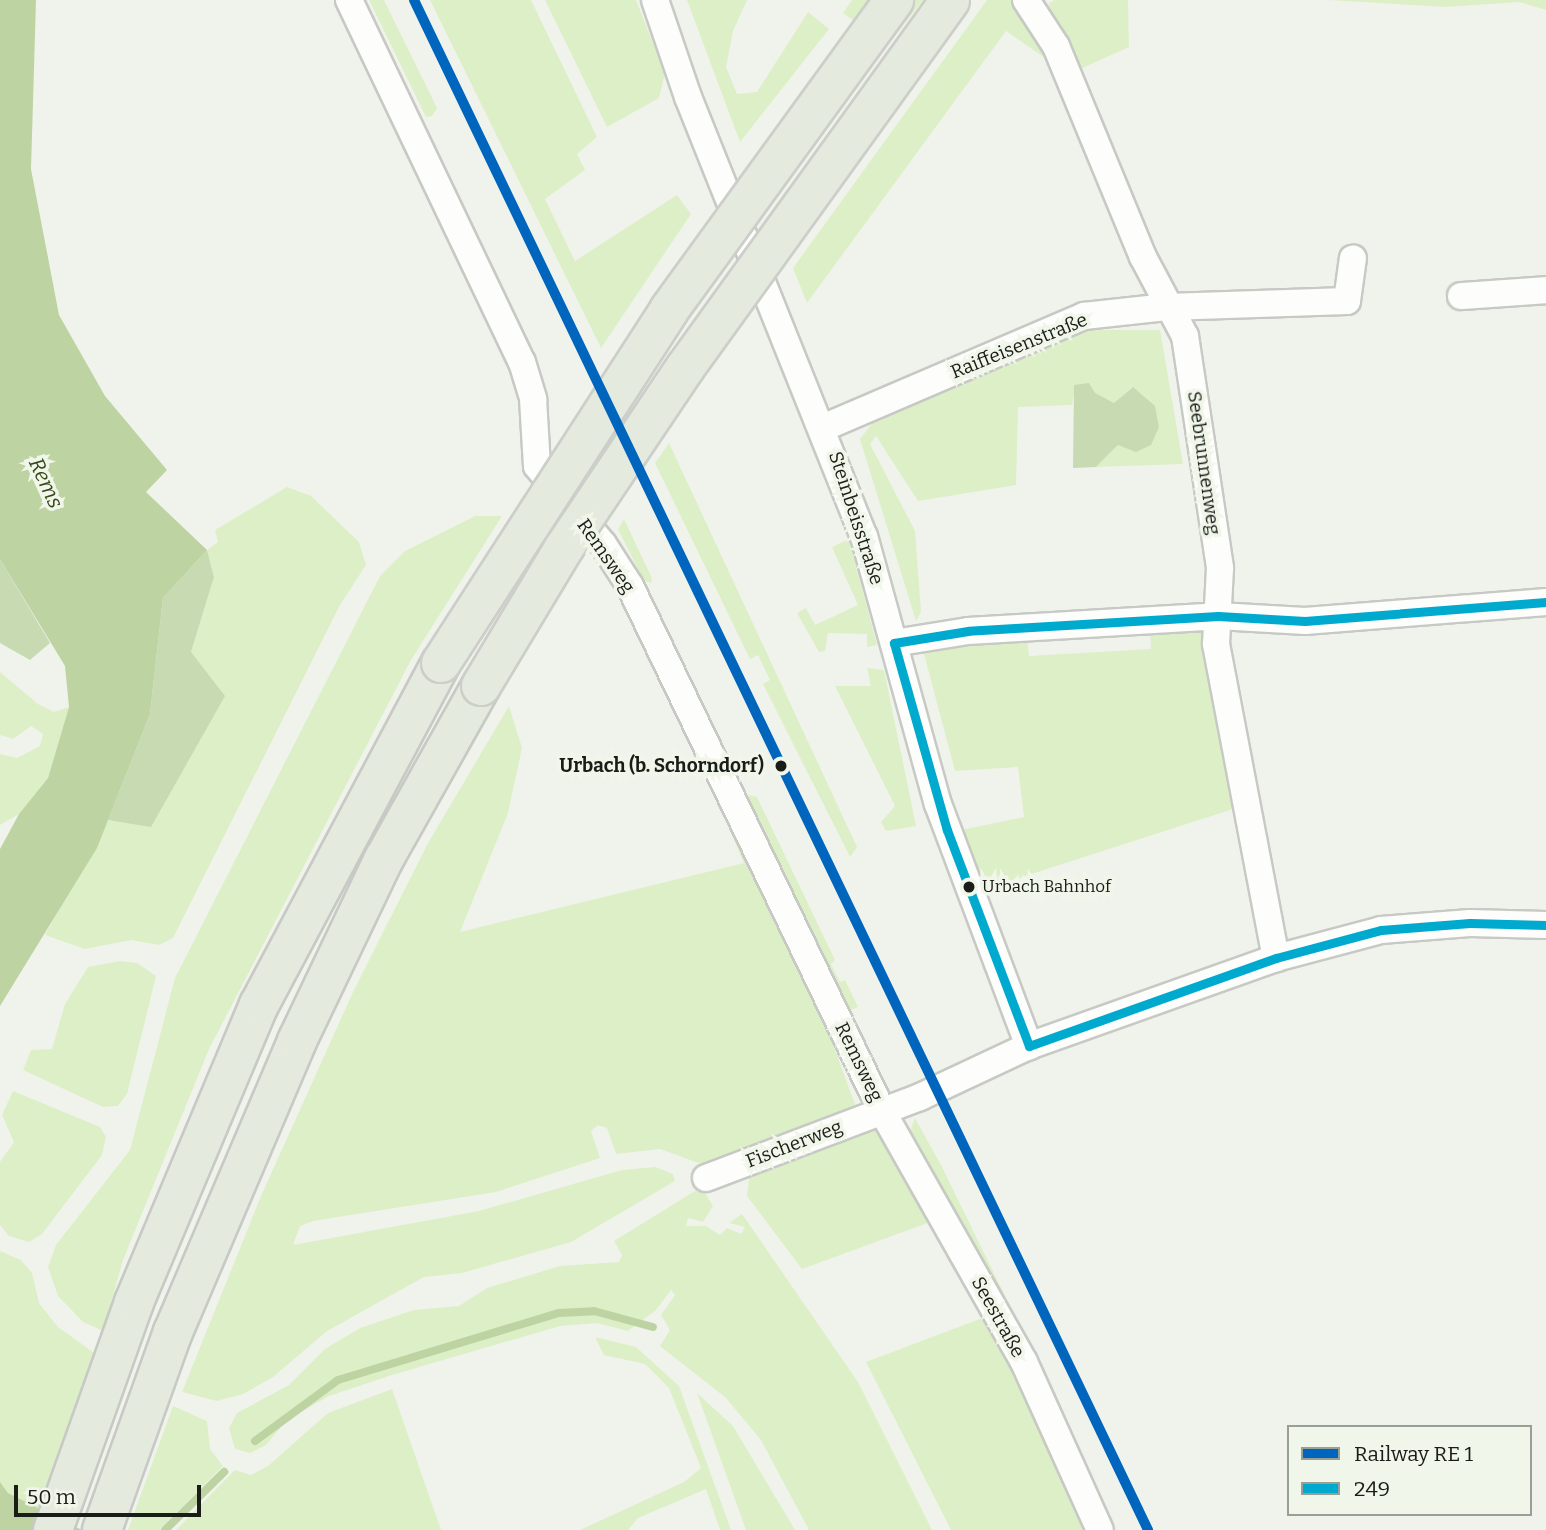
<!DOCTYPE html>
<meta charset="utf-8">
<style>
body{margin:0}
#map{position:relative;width:1546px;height:1530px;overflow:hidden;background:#f0f3ec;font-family:Bitter,serif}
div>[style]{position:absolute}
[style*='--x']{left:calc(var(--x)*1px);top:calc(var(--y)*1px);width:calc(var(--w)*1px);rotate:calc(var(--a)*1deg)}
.green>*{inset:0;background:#ddefc7}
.forest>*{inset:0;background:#c8dab2}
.water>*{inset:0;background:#bed3a2}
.stream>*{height:8px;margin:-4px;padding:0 4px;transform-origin:4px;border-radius:4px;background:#bed3a2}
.roads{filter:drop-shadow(2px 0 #c7c9c4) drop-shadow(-2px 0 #c7c9c4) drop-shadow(0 2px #c7c9c4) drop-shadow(0 -2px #c7c9c4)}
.street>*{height:26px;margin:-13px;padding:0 13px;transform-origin:13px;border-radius:13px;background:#fdfdfc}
.highway>*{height:38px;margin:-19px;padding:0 19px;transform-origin:19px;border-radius:19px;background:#e5eade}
.bridges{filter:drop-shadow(2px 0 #cccec9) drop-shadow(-2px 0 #cccec9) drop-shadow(0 2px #cccec9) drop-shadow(0 -2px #cccec9)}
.highway-bridge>*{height:38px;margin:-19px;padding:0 19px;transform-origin:19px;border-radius:19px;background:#e5eade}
.bus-1>*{height:9px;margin:-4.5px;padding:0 4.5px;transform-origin:4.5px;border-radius:4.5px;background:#00a9ce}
.rail-1>*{height:10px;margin:-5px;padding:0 5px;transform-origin:5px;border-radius:5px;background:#0065bd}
.dots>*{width:19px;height:19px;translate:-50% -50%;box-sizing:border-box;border:4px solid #f0f6e9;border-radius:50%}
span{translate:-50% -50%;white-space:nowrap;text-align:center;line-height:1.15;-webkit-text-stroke:7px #f0f6e9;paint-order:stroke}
.bus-label{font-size:17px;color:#1a1c17}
.left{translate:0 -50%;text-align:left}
.street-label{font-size:19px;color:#1a1c17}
.stop-label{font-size:19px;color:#1a1c17;font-weight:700}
.right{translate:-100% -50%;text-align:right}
.water-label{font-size:21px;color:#354718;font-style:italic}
.legend{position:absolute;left:1287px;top:1425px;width:245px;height:91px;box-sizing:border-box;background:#f0f6e9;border:2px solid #9a9f95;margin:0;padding:9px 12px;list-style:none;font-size:21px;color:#1a1c17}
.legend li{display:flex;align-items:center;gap:14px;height:35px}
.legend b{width:35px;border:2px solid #9a9f95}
.scale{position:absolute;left:14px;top:1485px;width:187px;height:32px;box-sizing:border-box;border:4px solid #1a1c17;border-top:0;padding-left:9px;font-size:21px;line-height:24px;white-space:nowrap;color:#1a1c17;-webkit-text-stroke:5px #f0f6e9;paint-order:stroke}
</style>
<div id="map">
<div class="green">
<i style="clip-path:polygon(369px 0,384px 0,437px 108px,432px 116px,426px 117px)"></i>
<i style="clip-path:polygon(430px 0,531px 0,597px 137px,577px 154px,585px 170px,545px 199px,575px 261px,677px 195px,691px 214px,601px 348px)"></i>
<i style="clip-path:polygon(545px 0,636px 0,665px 73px,659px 98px,607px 127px)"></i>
<i style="clip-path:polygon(687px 0,747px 0,733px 31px,726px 67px,737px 94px,757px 92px,808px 12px,829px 29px,740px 142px)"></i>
<i style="clip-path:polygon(852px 0,923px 0,888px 45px,843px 13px)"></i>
<i style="clip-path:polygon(987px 0,1015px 0,1058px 67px,1006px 31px,807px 303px,793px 268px)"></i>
<i style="clip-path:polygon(1055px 0,1128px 0,1129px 47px,1076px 71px,1048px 18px,1049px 3px)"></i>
<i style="clip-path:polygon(1328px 0,1546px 0,1546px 10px,1519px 2px,1446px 7px)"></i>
<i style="clip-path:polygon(1085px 330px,1160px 330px,1183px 464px,1096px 467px,1118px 445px,1132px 387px,1115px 403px,1075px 386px,1072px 405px,1018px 407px,1016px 485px,918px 501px,876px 436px,870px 444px,915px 531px,921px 612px,916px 621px,860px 439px,876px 418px)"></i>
<i style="clip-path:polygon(669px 443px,857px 847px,850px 857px,763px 684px,770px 680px,758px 655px,750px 659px,655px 463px)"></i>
<i style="clip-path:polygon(287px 487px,311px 496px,359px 542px,366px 565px,340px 605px,173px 938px,159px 945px,131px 940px,85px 949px,45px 935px,108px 820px,152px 826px,191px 652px,214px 577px,207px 550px,218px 542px,215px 530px)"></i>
<i style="clip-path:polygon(475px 516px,502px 516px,411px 660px,209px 1049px,123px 1260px,103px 1331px,83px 1322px,58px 1296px,48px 1267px,56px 1245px,130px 1150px,175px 978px,380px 576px,405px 551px)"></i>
<i style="clip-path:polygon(624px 519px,651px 576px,652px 583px,644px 581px,618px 529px)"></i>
<i style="clip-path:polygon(849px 539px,877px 645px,867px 647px,867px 634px,828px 633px,825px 651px,819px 652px,797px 613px,806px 608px,815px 625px,858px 605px,832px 547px)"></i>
<i style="clip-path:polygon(1200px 628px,1233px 809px,985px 889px,961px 830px,1024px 817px,1018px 767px,955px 771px,924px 654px,934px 645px,1027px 637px,1029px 656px,1151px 649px,1150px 629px)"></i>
<i style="clip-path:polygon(867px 668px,884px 670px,916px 826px,886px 831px,881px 822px,895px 806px,835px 686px,871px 686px)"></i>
<i style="clip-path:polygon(0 672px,38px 704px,54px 712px,69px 707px,48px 778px,19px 814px,0 825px,0 754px,17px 758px,40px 746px,43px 734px,31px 726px,13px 739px,0 735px)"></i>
<i style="clip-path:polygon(509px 706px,522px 748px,508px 813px,460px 932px,744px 863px,734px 840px,744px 836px,818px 1004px,862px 1123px,875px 1118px,933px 1221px,802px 1269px,747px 1196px,750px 1170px,704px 1165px,660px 1149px,616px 1154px,607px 1128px,598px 1125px,591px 1131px,600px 1158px,496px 1192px,313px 1221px,300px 1226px,293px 1245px,479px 1211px,622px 1170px,655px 1167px,673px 1174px,675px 1181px,571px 1242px,462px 1273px,424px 1277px,327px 1331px,273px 1377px,243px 1394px,217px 1401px,182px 1392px,261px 1196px,353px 992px,428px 843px)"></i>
<i style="clip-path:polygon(749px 795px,757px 797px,835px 960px,831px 964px,840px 982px,845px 980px,858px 1007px,849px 1011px,746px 802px)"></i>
<i style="clip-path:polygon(120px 961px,137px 963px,156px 976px,127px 1094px,118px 1106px,103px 1107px,23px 1070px,31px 1050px,52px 1049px,65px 1004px,88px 967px)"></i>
<i style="clip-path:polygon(13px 1091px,100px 1127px,106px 1137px,102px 1155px,42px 1234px,29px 1242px,9px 1236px,0 1225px,0 1162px,14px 1142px,2px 1115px)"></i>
<i style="clip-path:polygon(915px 1118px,942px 1167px,1031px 1349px,909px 1133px)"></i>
<i style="clip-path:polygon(695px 1191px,705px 1193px,713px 1206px,703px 1222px,688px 1218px,686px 1226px,706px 1226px,720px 1235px,727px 1228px,741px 1234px,745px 1227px,729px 1223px,742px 1214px,858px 1382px,932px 1530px,809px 1530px,761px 1440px,726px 1398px,660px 1346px,670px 1330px,661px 1315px,675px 1295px,671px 1290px,656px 1310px,628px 1331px,597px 1323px,560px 1326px,392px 1375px,329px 1396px,287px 1420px,266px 1445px,250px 1453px,235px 1449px,229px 1428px,237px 1413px,289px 1385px,325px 1349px,360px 1328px,414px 1310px,459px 1306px,487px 1288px,560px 1266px,619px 1262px,622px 1255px,614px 1241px)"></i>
<i style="clip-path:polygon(0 1251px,21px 1260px,32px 1273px,39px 1303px,58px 1327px,97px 1355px,42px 1512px,8px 1493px,0 1482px)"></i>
<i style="clip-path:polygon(985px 1317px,1018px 1373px,1095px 1530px,951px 1530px,866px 1362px)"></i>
<i style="clip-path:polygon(595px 1337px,636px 1347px,679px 1386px,731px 1530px,720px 1530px,706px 1489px,638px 1518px,628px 1530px,580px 1530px,684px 1482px,701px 1468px,669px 1388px,645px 1364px,604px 1355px)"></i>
<i style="clip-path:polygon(392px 1389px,441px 1530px,176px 1530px,235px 1470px,251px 1475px,268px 1466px,328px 1413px)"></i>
<i style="clip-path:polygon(697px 1393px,733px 1426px,795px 1530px,746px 1530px)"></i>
<i style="clip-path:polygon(173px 1406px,207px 1421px,210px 1449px,223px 1466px,159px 1530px,128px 1530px)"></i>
</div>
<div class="forest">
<i style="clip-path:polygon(1089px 383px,1095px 393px,1114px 403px,1133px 387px,1155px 406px,1159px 427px,1151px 445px,1136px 452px,1118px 445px,1096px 467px,1073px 468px,1074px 385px)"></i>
<i style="clip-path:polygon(207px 550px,214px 577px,191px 652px,225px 696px,151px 827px,108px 820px,150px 714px,163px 598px)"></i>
<i style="clip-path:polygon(0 559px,50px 643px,30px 660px,0 643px)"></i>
</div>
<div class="water">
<i style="clip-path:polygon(0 0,36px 0,31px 169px,59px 315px,105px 396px,167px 470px,146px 492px,207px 550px,163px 598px,150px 714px,97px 848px,0 1006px,0 849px,19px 814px,48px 778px,69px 707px,65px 666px,0 559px)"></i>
<i style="clip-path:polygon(0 1482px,8px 1493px,82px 1530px,0 1530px)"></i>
</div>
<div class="stream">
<i style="--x:255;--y:1441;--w:103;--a:-36.3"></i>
<i style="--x:338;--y:1380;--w:231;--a:-16.9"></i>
<i style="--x:559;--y:1313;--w:35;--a:-3"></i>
<i style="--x:594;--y:1311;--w:61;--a:15.2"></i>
<i style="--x:165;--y:1530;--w:83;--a:-44.5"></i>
</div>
<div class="roads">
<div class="street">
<i style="--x:349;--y:0;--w:401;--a:64.5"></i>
<i style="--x:522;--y:362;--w:39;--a:73"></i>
<i style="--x:533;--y:399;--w:67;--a:86.6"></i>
<i style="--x:537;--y:466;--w:102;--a:49.8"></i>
<i style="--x:603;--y:544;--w:50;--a:57.3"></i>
<i style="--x:630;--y:586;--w:582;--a:64.36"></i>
<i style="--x:882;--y:1111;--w:288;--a:60.5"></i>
<i style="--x:1024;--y:1362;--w:184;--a:65.7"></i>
<i style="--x:655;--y:0;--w:102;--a:71.2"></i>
<i style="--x:688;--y:97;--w:473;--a:68.2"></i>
<i style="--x:864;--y:536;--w:278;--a:74.6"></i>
<i style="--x:938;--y:804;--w:259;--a:69.4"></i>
<i style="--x:1026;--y:0;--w:55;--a:56.9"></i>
<i style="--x:1056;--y:46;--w:228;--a:67.6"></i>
<i style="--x:1143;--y:257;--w:89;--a:62"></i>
<i style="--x:1185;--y:336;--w:235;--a:81.4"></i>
<i style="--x:1220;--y:568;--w:76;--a:93"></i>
<i style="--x:1216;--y:644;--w:320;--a:79.2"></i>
<i style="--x:1461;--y:296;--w:85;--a:-4"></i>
<i style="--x:825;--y:427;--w:282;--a:-23.2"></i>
<i style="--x:1084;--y:316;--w:83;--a:-6.2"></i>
<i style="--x:1167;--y:307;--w:180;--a:-1.9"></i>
<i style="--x:1347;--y:301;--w:43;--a:-82.1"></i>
<i style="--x:894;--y:643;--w:75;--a:-9.2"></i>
<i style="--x:968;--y:631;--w:250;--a:-3.4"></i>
<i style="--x:1218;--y:616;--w:87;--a:3.3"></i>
<i style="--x:1305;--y:621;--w:242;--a:-4.5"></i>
<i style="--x:706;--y:1178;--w:229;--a:-20.7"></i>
<i style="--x:920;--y:1097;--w:120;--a:-25.1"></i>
<i style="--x:1029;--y:1046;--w:262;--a:-19.6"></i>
<i style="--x:1276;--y:958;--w:109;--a:-14.9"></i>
<i style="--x:1381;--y:930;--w:89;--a:-4.5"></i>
<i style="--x:1470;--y:923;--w:76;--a:1.5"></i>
</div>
<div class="highway">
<i style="--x:53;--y:1530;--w:242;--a:-70.4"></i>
<i style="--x:134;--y:1302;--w:322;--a:-67.2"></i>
<i style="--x:259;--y:1005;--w:387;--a:-62"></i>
<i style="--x:102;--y:1530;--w:210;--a:-70.3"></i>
<i style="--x:173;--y:1332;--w:316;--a:-66.9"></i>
<i style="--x:297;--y:1041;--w:202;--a:-64.5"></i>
<i style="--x:384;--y:859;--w:198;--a:-60.7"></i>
</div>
</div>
<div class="bridges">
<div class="highway-bridge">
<i style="--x:441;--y:663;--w:420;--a:-57.1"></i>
<i style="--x:669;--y:310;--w:383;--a:-54"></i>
<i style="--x:481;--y:686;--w:161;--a:-59"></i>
<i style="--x:564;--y:548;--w:217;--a:-56.1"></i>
<i style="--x:685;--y:368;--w:453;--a:-54.2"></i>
</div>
</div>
<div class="bus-1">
<i style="--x:1546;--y:602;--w:242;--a:175.5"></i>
<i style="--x:1305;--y:621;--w:87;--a:-176.7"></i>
<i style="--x:1218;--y:616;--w:250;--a:176.6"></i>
<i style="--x:968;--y:631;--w:75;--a:170.8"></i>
<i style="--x:894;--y:643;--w:194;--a:74.2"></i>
<i style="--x:947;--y:830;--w:231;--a:69.2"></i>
<i style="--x:1029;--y:1046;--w:262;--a:-19.6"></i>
<i style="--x:1276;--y:958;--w:109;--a:-14.9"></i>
<i style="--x:1381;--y:930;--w:89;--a:-4.5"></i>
<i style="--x:1470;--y:923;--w:76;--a:1.5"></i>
</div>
<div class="rail-1">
<i style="--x:414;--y:0;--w:1697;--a:64.37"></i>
</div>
<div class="dots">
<i style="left:781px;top:766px;background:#1a1c17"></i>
<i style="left:969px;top:887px;background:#1a1c17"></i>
</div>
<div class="bus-label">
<span class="left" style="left:982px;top:887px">Urbach Bahnhof</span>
</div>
<div class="street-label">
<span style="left:1019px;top:346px;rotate:-22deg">Raiffeisenstraße</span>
<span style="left:1204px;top:463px;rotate:82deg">Seebrunnenweg</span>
<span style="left:856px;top:518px;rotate:72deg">Steinbeisstraße</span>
<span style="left:606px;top:556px;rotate:55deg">Remsweg</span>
<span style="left:859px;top:1062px;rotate:64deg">Remsweg</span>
<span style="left:794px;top:1144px;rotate:-21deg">Fischerweg</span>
<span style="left:998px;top:1317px;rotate:61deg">Seestraße</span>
</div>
<div class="stop-label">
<span class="right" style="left:764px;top:766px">Urbach (b. Schorndorf)</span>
</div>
<div class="water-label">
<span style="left:46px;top:483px;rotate:65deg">Rems</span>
</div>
<ul class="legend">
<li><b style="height:9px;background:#0065bd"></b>Railway RE 1</li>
<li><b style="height:9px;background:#00a9ce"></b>249</li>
</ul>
<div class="scale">50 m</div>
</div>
